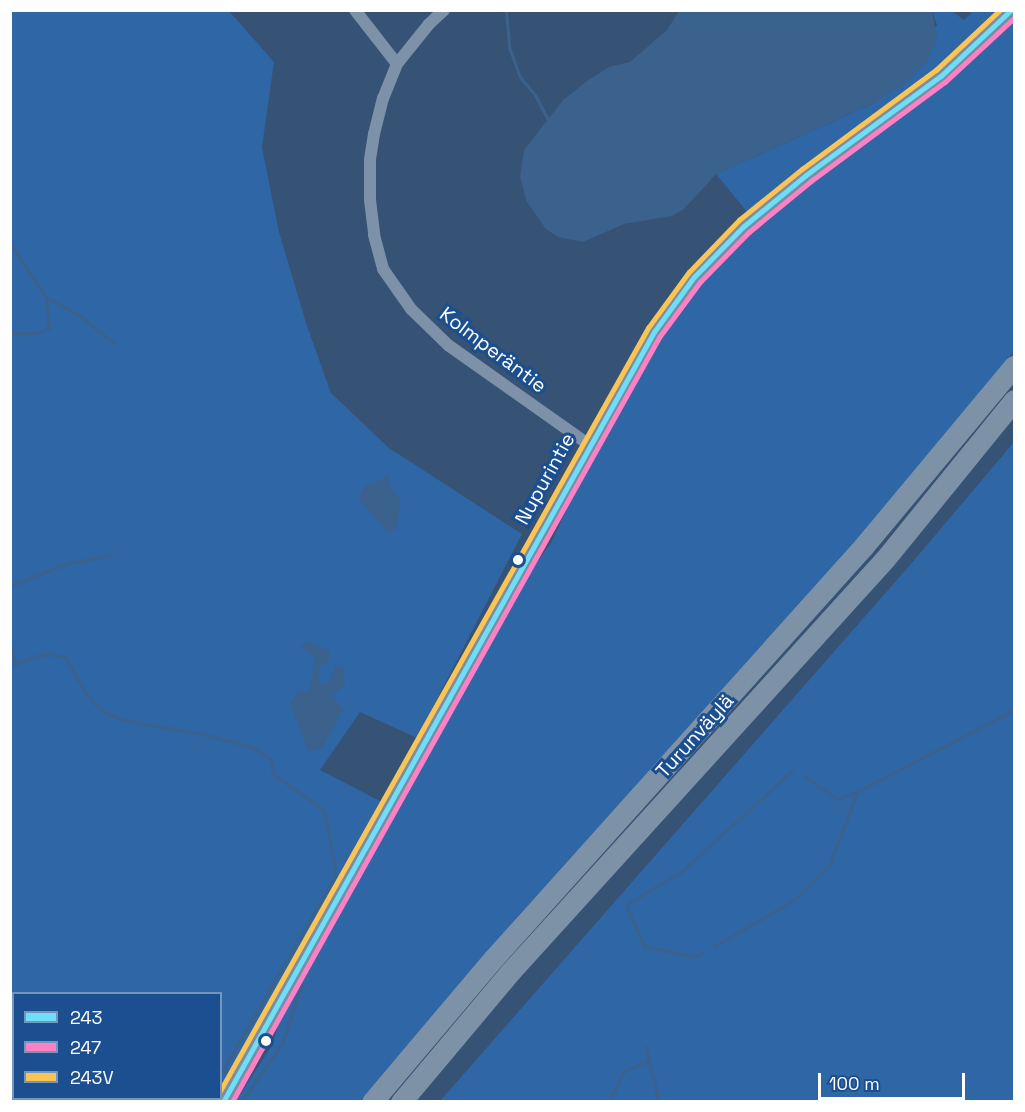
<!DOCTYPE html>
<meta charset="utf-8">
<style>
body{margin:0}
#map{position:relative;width:1025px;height:1112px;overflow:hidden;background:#365274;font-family:"Space Grotesk",sans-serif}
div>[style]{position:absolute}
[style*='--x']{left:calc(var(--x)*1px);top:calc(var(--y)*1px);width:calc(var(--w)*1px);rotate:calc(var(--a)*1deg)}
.green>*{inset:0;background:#2f66a5}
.water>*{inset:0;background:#3b618d}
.stream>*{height:3px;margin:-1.5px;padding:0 1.5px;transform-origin:1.5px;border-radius:1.5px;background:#3b618d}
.minor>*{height:12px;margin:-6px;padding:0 6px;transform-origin:6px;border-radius:6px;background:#7d92a8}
.secondary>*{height:16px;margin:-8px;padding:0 8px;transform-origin:8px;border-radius:8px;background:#798da4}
.motorway>*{height:21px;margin:-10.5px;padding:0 10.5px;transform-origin:10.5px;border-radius:10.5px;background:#7e92a7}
.bus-1>*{height:4.5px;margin:-2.25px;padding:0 2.25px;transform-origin:2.25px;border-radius:2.25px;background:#6ddff8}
.bus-2>*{height:4.5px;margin:-2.25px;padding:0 2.25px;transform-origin:2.25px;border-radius:2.25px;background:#ff80c5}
.bus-3>*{height:4.5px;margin:-2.25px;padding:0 2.25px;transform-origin:2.25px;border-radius:2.25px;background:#fcc553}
.dots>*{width:16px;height:16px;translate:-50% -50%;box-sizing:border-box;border:3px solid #1b4f8f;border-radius:50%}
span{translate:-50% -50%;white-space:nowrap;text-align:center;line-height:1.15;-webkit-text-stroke:6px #1b4f8f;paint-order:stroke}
.street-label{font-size:20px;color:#fff}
.frame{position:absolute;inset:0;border:12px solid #fff;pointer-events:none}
.legend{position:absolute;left:12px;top:992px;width:210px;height:108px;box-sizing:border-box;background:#1b4f8f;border:2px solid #7695bc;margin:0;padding:8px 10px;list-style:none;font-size:18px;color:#fff}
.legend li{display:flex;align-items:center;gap:12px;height:30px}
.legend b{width:30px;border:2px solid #7695bc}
.scale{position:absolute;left:818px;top:1073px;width:147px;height:27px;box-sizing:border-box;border:3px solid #fff;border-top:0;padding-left:8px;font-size:18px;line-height:21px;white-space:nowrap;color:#fff;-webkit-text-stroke:4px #1b4f8f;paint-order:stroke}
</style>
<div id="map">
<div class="green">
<i style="clip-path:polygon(11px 11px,229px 11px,274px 62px,262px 147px,279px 232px,307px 326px,331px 393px,389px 448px,522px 534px,417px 738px,360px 712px,320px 770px,382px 802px,221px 1091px,220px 994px,14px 994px,13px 1019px,11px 1019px)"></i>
<i style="clip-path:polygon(932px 11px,952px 11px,964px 20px,973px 11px,1002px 11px,942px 66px,748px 213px,716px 174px,870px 105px,937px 25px)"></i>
<i style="clip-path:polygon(1014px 16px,1014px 351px,844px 556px,521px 913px,360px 1101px,235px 1102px,273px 1044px,280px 1016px,506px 604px,551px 543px,570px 502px,569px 498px,603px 431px,665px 331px,726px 251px,790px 196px)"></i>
<i style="clip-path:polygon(1014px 442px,1014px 1101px,440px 1101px,910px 565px)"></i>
<i style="clip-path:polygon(10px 1033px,14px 1034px,14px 1098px,91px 1099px,88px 1102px,11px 1101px)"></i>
</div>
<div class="water">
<i style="clip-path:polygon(679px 11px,932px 11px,937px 39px,927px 62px,903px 85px,870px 105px,716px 174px,684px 209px,672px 216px,624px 224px,583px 242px,558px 237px,546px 229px,527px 202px,520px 177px,524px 150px,563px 100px,587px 81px,609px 67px,630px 62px,667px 30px)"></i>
<i style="clip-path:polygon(388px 472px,389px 486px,401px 501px,396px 529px,388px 532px,358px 498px,365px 486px,383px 479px)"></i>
<i style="clip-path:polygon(306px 641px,330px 651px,328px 662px,321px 665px,318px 678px,321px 683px,328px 684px,335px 666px,343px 665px,345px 685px,332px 695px,344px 711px,339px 714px,337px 722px,321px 749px,308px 751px,290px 704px,299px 690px,309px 692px,315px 657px,301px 647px)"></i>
</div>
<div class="stream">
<i style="--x:506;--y:10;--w:37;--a:85"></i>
<i style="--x:509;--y:47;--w:32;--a:70"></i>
<i style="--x:520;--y:77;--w:23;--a:50"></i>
<i style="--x:535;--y:95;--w:30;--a:62"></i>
<i style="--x:10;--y:244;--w:64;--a:55.8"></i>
<i style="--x:46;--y:297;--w:39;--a:29"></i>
<i style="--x:80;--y:316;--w:43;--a:38.5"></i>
<i style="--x:10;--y:333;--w:28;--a:0"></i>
<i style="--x:38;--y:333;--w:12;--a:-24"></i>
<i style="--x:49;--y:328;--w:30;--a:-96"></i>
<i style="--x:10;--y:586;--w:59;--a:-21.8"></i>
<i style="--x:65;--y:564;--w:48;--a:-10.8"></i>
<i style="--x:10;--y:644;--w:21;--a:76"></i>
<i style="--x:10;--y:666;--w:29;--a:-20"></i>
<i style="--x:37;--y:656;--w:13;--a:-9"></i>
<i style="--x:50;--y:654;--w:15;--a:11"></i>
<i style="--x:65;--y:657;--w:44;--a:59.9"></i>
<i style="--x:87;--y:695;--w:22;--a:47"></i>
<i style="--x:102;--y:711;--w:23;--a:23"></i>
<i style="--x:123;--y:720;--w:85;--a:10.1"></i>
<i style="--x:207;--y:735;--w:46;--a:15.3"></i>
<i style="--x:251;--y:747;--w:23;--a:31"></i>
<i style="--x:271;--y:759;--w:15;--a:82"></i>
<i style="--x:273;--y:774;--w:62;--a:35.2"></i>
<i style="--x:324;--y:810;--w:66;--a:79.5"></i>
<i style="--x:336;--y:875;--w:225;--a:120.1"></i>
<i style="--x:223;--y:1070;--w:6;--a:31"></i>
<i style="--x:804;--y:776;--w:40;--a:34.9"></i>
<i style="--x:837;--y:799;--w:21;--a:-19"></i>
<i style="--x:715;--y:946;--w:91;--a:-30.2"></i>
<i style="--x:794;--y:900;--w:51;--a:-45"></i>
<i style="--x:830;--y:864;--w:77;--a:-69.4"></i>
<i style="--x:857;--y:792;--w:177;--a:-27.6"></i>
<i style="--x:702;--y:953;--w:8;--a:150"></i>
<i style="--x:695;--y:957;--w:52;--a:-167.8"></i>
<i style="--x:644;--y:946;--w:45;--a:-113.7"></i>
<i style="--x:626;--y:905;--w:66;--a:-31.3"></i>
<i style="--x:682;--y:871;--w:149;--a:-42.3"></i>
<i style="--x:645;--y:1046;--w:58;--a:76"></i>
<i style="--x:241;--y:1102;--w:71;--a:-54.7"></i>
<i style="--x:282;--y:1044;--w:62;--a:-72.1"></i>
<i style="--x:301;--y:985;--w:3;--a:-135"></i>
<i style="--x:604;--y:1102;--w:8;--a:-30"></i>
<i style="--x:611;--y:1098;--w:29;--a:-65"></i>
<i style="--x:623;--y:1072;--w:29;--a:-25"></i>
</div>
<div class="minor">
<i style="--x:355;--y:10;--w:68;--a:52.1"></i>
<i style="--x:444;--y:10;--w:21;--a:137"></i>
<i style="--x:429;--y:24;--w:51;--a:128.7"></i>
<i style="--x:397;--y:64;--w:37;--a:112"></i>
<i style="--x:383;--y:98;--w:37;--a:104"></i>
<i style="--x:374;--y:134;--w:26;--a:99"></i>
<i style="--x:370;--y:160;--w:40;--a:90"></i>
<i style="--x:370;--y:200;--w:35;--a:83"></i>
<i style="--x:374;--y:235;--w:35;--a:75"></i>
<i style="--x:383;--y:269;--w:49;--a:55"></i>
<i style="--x:411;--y:309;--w:52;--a:44.2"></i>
<i style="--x:448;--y:345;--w:173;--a:35.3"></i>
<i style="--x:10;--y:1027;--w:4;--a:0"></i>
<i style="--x:156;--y:1098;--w:6;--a:39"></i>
</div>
<div class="secondary">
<i style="--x:223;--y:1102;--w:882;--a:-60.76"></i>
<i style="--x:654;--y:332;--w:68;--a:-54"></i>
<i style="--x:694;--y:277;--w:71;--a:-45.6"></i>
<i style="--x:744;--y:226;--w:80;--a:-39.4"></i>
<i style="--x:806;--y:175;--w:167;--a:-36.3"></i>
<i style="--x:941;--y:76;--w:97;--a:-42.9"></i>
</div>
<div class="motorway">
<i style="--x:372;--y:1102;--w:187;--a:-49.8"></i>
<i style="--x:493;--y:959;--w:554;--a:-48.07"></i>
<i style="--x:863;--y:547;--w:236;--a:-50.2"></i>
<i style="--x:401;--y:1102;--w:171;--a:-50"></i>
<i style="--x:511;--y:971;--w:556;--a:-47.77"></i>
<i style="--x:885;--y:559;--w:205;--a:-50.9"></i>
</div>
<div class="bus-1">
<i style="--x:223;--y:1102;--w:882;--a:-60.76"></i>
<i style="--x:654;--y:332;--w:68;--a:-54"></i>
<i style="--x:694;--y:277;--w:71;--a:-45.6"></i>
<i style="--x:744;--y:226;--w:80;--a:-39.4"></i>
<i style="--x:806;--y:175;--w:167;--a:-36.3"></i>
<i style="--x:941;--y:76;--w:96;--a:-43.3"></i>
</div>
<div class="bus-2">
<i style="--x:232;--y:1102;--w:877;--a:-60.81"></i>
<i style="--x:660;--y:336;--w:67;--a:-53.5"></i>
<i style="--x:700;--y:282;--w:70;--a:-45.6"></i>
<i style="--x:749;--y:232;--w:80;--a:-39.4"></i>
<i style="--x:811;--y:181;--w:167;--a:-36.5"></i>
<i style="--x:945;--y:82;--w:94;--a:-42.8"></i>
</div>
<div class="bus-3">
<i style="--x:220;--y:1091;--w:875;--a:-60.71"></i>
<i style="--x:648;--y:328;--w:69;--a:-53.8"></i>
<i style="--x:689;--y:272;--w:72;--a:-46.1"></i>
<i style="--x:739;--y:220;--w:81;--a:-39"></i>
<i style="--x:802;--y:169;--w:167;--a:-36.5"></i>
<i style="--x:936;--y:70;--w:88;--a:-43.2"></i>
</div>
<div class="dots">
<i style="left:518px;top:560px;background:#fff"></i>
<i style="left:266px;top:1041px;background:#fff"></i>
</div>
<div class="street-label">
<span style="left:493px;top:350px;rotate:37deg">Kolmperäntie</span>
<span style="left:545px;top:479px;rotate:-61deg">Nupurintie</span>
<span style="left:695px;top:736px;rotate:-48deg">Turunväylä</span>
</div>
<div class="frame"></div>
<ul class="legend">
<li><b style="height:8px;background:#6ddff8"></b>243</li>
<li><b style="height:8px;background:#ff80c5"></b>247</li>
<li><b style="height:8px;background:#fcc553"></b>243V</li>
</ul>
<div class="scale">100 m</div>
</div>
